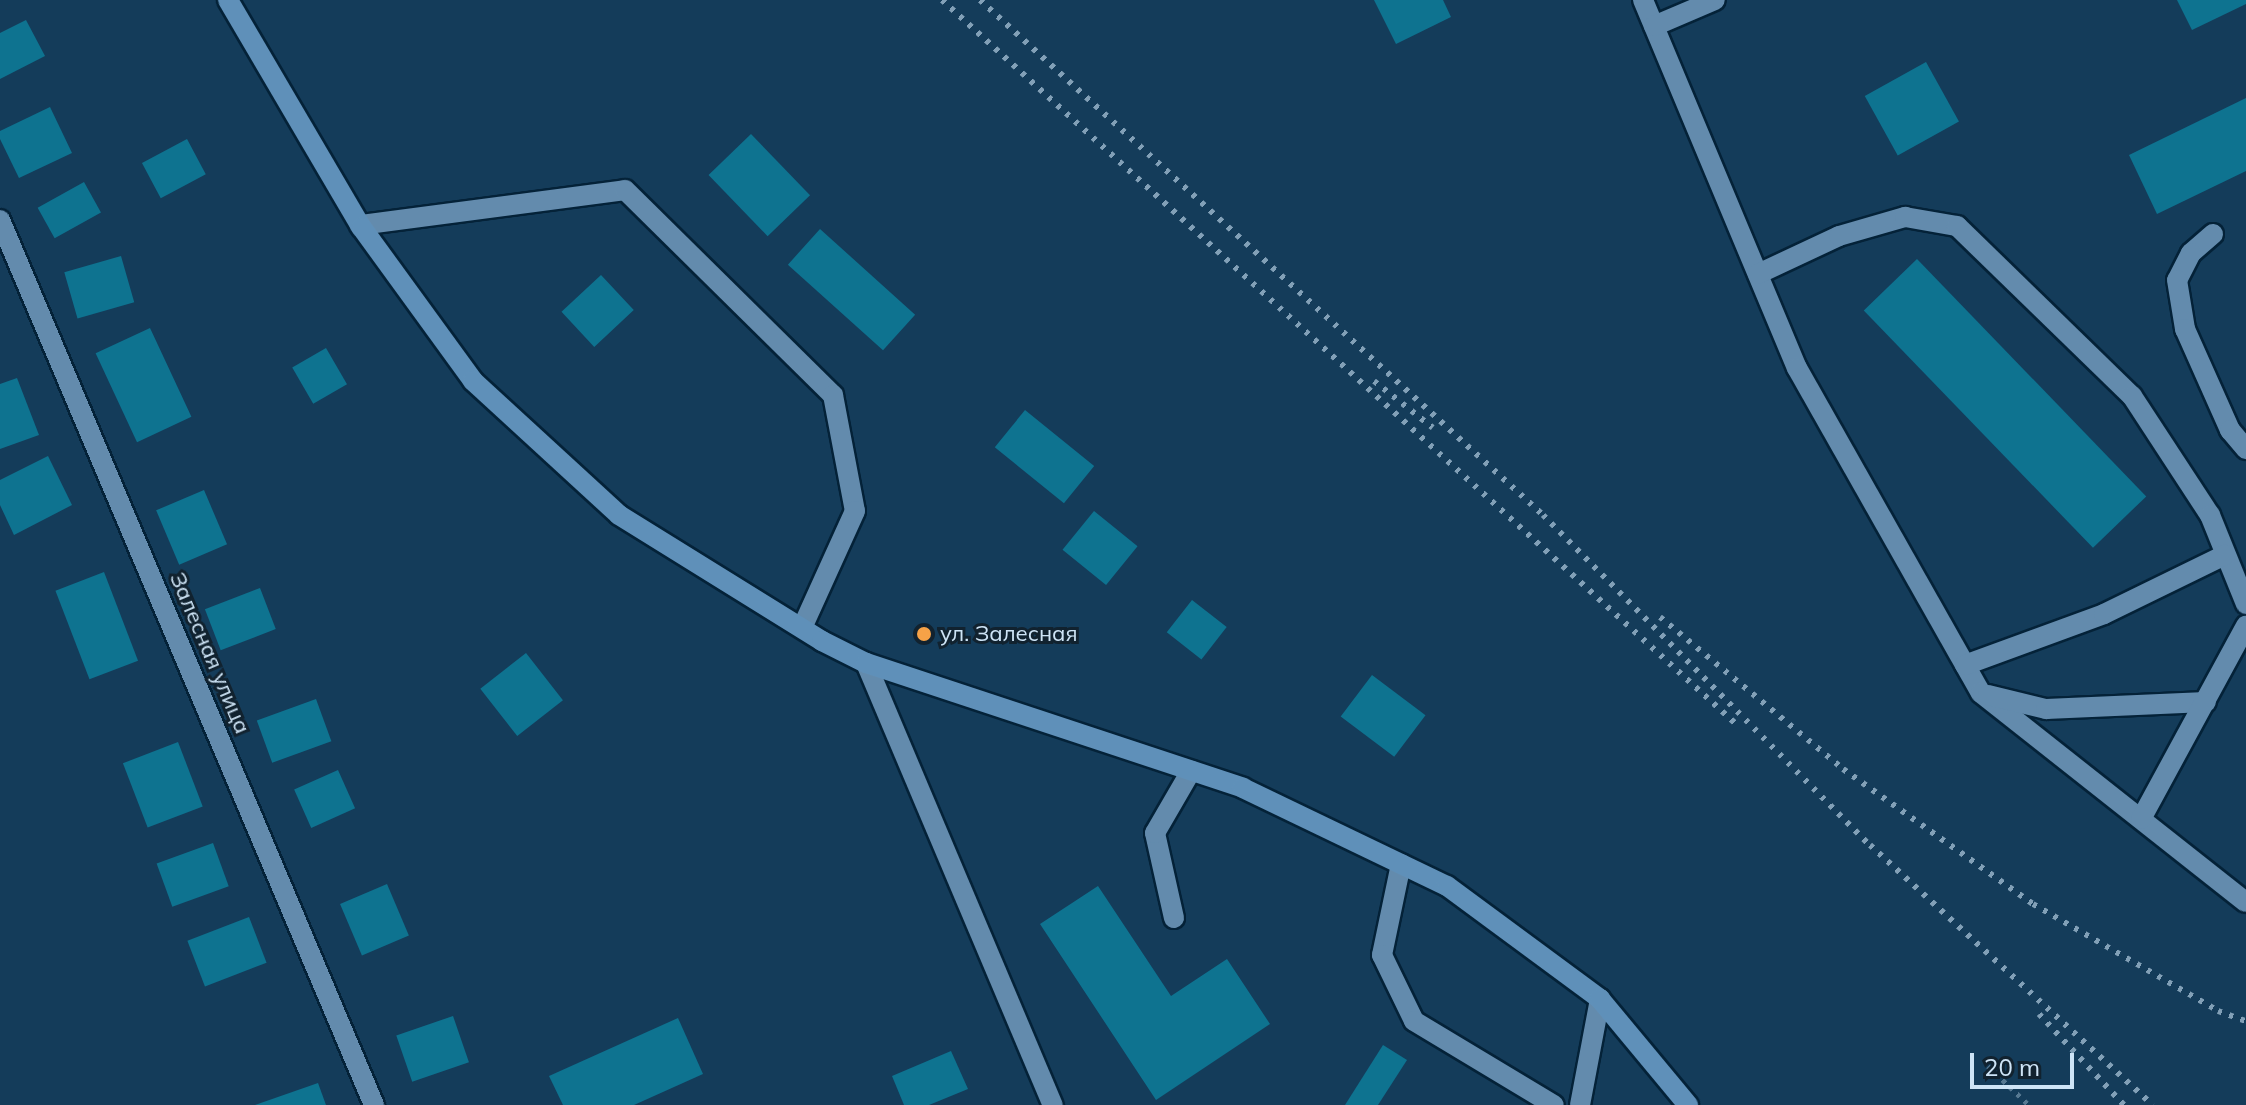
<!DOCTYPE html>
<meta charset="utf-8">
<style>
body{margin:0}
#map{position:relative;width:2246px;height:1105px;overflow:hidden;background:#143c5a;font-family:Mulish,sans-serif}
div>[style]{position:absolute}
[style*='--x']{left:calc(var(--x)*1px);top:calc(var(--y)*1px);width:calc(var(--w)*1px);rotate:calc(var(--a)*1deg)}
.building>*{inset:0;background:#0e7390;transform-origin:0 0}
.path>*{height:5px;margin-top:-2.5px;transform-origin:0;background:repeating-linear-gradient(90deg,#577992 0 4px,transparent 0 10px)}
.roads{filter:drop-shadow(2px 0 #042238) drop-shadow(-2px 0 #042238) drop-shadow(0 2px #042238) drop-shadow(0 -2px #042238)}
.lane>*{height:20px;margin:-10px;padding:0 10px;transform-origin:10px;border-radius:10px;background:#638bad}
.street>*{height:20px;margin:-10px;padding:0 10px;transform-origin:10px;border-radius:10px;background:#638bad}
.secondary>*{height:20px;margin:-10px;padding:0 10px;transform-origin:10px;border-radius:10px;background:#5f90b9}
.rail>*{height:6px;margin-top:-3px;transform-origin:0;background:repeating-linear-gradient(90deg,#82a0b7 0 4px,transparent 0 12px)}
.dots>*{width:22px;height:22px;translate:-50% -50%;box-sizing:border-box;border:4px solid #11222f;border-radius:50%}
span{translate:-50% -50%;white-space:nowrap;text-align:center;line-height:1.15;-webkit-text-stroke:6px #11222f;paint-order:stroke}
.poi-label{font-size:22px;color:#cee4f6}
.left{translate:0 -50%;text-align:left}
.street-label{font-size:22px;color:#cee4f6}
.scale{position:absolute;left:1970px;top:1053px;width:104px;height:36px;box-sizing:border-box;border:4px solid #cee4f6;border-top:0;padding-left:10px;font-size:24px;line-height:28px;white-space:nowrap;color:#cee4f6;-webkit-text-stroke:6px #11222f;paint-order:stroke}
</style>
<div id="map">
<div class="building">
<i style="clip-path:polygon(1374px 0,1443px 0,1451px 17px,1396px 44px)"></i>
<i style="clip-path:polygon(2177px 0,2246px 0,2246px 4px,2192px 30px)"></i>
<i style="clip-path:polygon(26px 20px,45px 56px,0 79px,0 33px)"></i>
<i style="left:1926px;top:62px;width:68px;height:70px;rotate:61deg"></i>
<i style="clip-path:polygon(2246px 98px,2246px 171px,2157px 214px,2129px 155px)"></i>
<i style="clip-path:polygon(50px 107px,72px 153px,19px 178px,0 139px,0 131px)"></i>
<i style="left:751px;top:134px;width:85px;height:59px;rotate:46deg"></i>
<i style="left:187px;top:139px;width:40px;height:51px;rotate:62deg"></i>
<i style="left:84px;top:182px;width:35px;height:53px;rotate:61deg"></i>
<i style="left:820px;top:229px;width:128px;height:48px;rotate:42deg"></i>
<i style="left:121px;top:256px;width:48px;height:59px;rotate:74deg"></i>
<i style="left:1917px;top:259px;width:330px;height:74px;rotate:46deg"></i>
<i style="left:601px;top:275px;width:48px;height:54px;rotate:47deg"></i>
<i style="left:150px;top:328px;width:98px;height:60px;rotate:65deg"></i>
<i style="left:326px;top:348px;width:42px;height:39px;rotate:60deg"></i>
<i style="clip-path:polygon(17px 378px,39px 435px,0 449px,0 384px)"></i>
<i style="left:1025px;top:410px;width:89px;height:48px;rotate:39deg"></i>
<i style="clip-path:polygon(48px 456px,72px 505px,14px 535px,0 505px,0 480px)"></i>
<i style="left:204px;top:490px;width:59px;height:52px;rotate:67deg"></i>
<i style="left:1094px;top:511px;width:56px;height:50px;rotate:39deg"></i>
<i style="left:104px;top:572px;width:95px;height:52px;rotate:69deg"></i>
<i style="left:260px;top:588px;width:44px;height:59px;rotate:69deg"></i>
<i style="left:1192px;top:600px;width:44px;height:41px;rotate:38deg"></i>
<i style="left:526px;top:653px;width:60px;height:58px;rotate:52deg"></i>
<i style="left:1372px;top:675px;width:67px;height:52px;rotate:37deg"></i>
<i style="left:316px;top:699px;width:45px;height:63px;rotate:70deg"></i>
<i style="left:178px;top:742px;width:69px;height:59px;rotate:69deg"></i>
<i style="left:338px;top:770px;width:42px;height:48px;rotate:66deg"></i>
<i style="left:213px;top:843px;width:46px;height:60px;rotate:70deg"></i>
<i style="left:387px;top:884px;width:56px;height:51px;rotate:67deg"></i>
<i style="clip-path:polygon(1098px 886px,1171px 996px,1227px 959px,1270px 1024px,1156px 1100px,1040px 924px)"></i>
<i style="left:249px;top:917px;width:49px;height:66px;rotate:69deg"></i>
<i style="left:453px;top:1016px;width:49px;height:60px;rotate:71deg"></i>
<i style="clip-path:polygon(678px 1018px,703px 1074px,634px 1105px,563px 1105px,549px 1076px)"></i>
<i style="clip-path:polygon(1383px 1045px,1407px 1060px,1378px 1105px,1345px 1105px)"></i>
<i style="clip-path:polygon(951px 1051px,968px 1089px,929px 1105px,904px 1105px,892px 1076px)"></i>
<i style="clip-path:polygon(318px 1083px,326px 1105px,255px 1105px)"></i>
</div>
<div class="path">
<i style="--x:1988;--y:1066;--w:57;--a:43.6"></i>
</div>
<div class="roads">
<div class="lane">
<i style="--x:1401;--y:864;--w:93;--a:101.8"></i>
<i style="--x:1382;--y:955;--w:73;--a:64.1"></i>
<i style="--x:1414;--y:1021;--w:163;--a:31"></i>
<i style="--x:1174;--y:918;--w:87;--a:-102.6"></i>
<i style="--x:1155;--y:833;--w:72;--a:-59.9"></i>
</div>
<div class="street">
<i style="--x:1643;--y:0;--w:399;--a:67.3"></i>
<i style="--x:1797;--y:368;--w:373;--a:60.5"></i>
<i style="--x:1981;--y:693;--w:337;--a:38.3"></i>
<i style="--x:1654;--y:26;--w:66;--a:-23.1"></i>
<i style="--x:0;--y:220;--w:961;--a:67.09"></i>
<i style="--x:360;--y:225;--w:267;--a:-7.5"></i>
<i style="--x:625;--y:190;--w:292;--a:44.6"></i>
<i style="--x:833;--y:395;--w:118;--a:79.3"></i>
<i style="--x:855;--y:511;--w:128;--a:114.4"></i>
<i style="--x:2213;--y:234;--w:29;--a:139"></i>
<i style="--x:2191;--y:253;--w:30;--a:117"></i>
<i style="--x:2177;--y:280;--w:50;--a:80.7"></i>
<i style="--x:2185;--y:329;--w:111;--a:66"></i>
<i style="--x:2230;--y:430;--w:25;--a:50"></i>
<i style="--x:1758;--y:274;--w:89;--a:-25.1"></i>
<i style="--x:1839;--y:236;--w:69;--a:-16.1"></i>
<i style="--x:1905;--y:217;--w:53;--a:9.8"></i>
<i style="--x:1957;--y:226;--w:244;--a:44.2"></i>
<i style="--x:2132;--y:396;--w:142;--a:56.8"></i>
<i style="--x:2210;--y:515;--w:96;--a:68"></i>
<i style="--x:866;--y:663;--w:480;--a:67.1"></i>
<i style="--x:1965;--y:665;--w:148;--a:-20.1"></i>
<i style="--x:2104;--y:614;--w:135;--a:-26"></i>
<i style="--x:1988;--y:695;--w:60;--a:13.6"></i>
<i style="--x:2046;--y:709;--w:160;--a:-2.5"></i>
<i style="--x:2141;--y:819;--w:220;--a:-61.5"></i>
<i style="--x:1580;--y:1105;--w:108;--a:-79.3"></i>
</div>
<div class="secondary">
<i style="--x:228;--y:0;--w:264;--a:59.6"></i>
<i style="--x:362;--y:228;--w:189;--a:54"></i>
<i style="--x:473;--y:381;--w:198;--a:42.5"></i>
<i style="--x:619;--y:515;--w:239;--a:31.8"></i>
<i style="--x:822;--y:641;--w:49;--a:26.6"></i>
<i style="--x:866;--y:663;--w:397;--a:18.3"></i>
<i style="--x:1243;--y:788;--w:226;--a:25.7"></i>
<i style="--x:1447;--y:886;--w:190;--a:36.4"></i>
<i style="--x:1600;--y:999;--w:138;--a:50.3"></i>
</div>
</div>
<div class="rail">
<i style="--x:942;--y:0;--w:1076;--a:42.36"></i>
<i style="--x:980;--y:0;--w:763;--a:42.45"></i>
<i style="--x:1543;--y:515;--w:465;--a:45.3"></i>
<i style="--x:1870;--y:845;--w:384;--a:42.6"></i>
<i style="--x:1374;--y:381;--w:75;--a:38.5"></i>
<i style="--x:1660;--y:617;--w:238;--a:39.7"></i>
<i style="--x:1843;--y:769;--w:233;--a:35.4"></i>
<i style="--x:2033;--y:904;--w:214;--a:30"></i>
<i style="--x:2218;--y:1011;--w:30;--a:20"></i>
<i style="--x:2039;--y:1014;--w:125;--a:47"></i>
</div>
<div class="dots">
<i style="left:924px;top:634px;background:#f6a247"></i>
</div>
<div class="poi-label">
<span class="left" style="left:940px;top:634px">ул. Залесная</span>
</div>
<div class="street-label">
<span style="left:210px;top:653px;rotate:67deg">Залесная улица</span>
</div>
<div class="scale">20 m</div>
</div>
